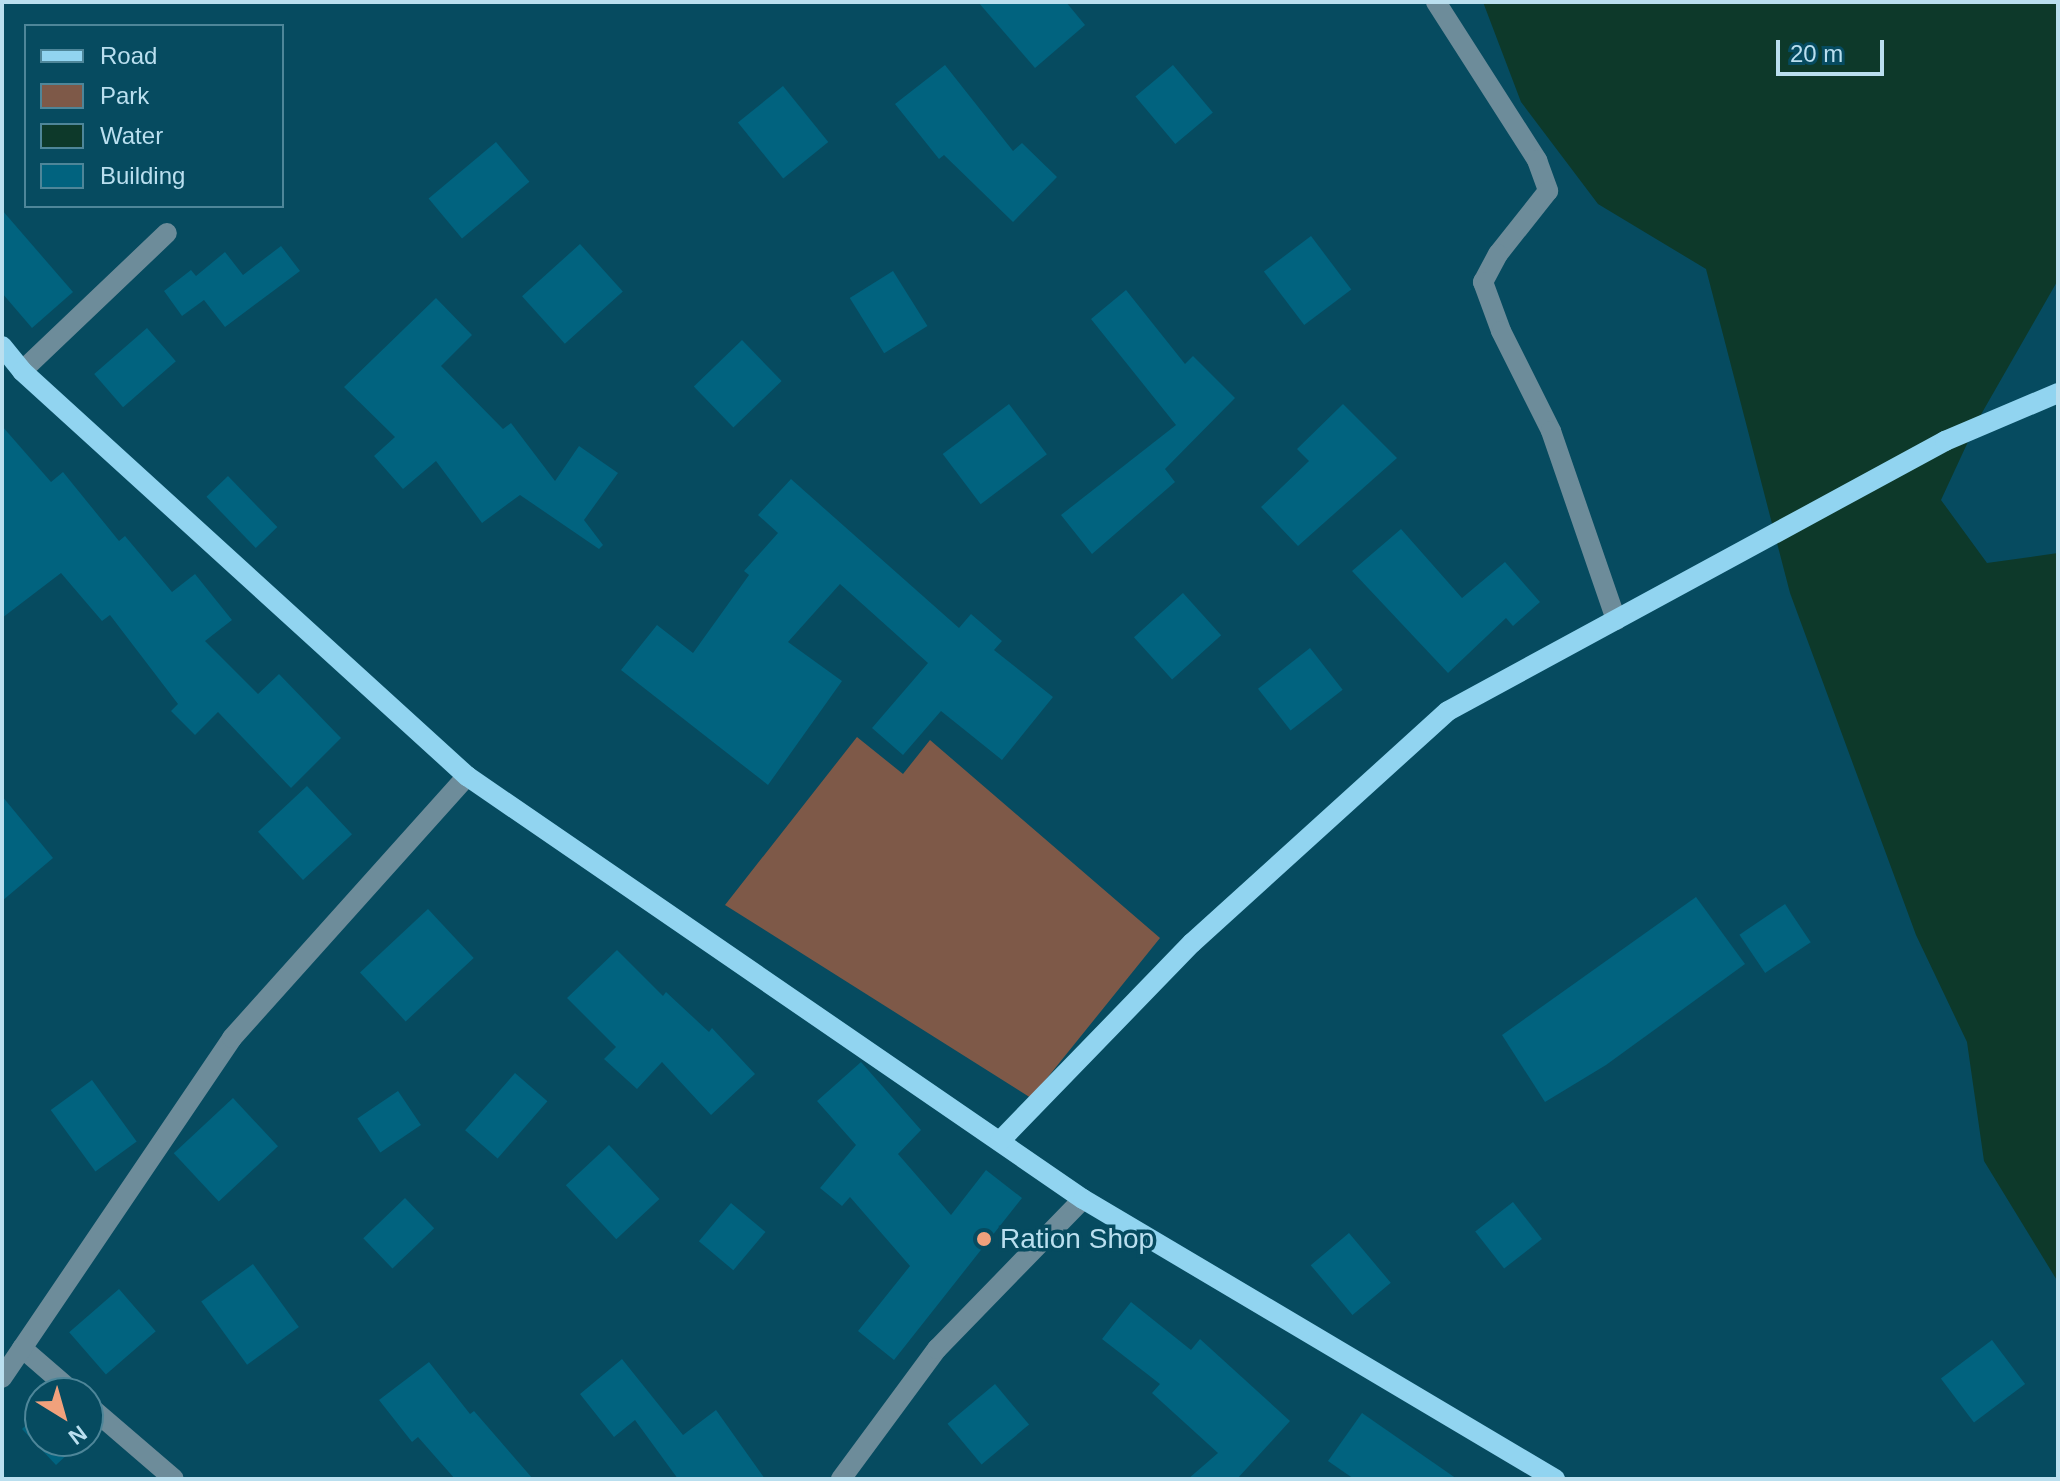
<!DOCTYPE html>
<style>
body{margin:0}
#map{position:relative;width:2060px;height:1481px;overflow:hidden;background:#064b60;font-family:Helvetica,sans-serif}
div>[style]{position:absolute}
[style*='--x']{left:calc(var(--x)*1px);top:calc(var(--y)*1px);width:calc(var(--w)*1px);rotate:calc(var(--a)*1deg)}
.green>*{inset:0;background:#7e5948}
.water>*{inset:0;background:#0d392a}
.building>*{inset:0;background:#01637f;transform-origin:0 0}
.minor>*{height:20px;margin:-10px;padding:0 10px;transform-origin:10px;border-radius:10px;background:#6d8c9a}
.major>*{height:20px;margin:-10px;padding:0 10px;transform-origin:10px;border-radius:10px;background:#91d4f0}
.dots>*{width:22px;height:22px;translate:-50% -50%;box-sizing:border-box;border:4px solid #064b60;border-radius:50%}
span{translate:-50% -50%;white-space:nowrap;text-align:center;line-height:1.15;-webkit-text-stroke:7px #064b60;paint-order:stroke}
.poi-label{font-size:28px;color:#badfef}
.left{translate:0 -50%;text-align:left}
.frame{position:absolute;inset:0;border:4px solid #badfef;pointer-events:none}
.legend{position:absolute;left:24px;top:24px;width:260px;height:184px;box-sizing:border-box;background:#064b60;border:2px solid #4e8699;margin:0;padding:10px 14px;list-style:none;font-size:24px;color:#badfef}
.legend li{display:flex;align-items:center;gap:16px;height:40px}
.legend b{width:40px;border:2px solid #4e8699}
.north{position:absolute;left:24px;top:1377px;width:80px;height:80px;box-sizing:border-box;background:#064b60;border:2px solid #4e8699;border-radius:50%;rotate:143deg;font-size:22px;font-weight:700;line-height:32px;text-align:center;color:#badfef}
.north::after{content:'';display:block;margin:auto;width:28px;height:36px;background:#f1a17c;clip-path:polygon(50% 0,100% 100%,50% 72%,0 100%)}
.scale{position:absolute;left:1776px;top:40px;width:108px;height:36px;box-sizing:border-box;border:4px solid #badfef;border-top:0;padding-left:10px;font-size:24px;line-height:28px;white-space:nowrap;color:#badfef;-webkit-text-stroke:6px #064b60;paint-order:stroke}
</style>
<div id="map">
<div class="green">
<i style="clip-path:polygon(857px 737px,903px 774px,930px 740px,1160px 938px,1031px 1098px,725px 905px)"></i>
</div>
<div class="water">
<i style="clip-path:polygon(1483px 2px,2058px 2px,2058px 280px,1979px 418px,1941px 500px,1987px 563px,2058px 553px,2058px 1282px,1984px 1161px,1967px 1042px,1916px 935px,1790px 593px,1706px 269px,1598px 204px,1521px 102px)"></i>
</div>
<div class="building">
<i style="clip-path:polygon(978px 2px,1066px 2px,1085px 25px,1035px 68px)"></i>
<i style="clip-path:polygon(945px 65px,1013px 151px,1022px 143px,1057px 177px,1013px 222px,944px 155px,939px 159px,895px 104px)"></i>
<i style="left:1173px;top:65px;width:62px;height:49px;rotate:50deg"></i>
<i style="left:783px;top:86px;width:72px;height:58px;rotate:51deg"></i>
<i style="left:496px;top:142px;width:52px;height:88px;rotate:50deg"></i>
<i style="clip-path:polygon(2px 210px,73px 292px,32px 328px,2px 293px)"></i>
<i style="left:1311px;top:236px;width:67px;height:59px;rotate:53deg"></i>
<i style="left:580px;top:244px;width:64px;height:78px;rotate:48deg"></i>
<i style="clip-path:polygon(281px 246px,300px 271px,225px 327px,204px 300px,182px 316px,164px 291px,191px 270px,196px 276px,225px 252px,243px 275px)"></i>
<i style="left:893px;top:271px;width:65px;height:51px;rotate:58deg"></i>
<i style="clip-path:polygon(1126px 290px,1185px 364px,1193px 356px,1235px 398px,1165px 469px,1175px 482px,1092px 554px,1061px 515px,1176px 425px,1091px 319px)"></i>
<i style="clip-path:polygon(436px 298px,472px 335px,441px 366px,503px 429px,511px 423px,555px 481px,579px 446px,618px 473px,584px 520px,603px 545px,599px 549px,520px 495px,482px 523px,436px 461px,403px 489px,374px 456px,395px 437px,344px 387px)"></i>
<i style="left:147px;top:328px;width:44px;height:70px;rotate:49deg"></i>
<i style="left:742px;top:340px;width:57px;height:67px;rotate:46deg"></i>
<i style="left:1009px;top:404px;width:63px;height:83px;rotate:53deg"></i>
<i style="clip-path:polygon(1343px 404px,1397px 458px,1298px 546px,1261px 507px,1309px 461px,1297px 449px)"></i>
<i style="clip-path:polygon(2px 426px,51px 482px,63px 472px,119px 541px,125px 536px,172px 592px,195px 574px,232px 620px,205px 641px,258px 694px,279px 674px,341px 738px,291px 788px,218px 712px,195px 735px,171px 711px,178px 704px,110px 615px,102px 621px,61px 573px,2px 618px)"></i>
<i style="left:228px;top:476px;width:71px;height:30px;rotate:46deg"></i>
<i style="clip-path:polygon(791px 479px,959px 628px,971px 614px,1002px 641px,994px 650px,1053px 697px,1002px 760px,941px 711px,903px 755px,872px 728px,928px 663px,840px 584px,788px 642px,842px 681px,768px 785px,621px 670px,657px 625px,693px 653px,749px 575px,744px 571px,778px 533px,758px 515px)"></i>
<i style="clip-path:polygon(1401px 529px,1462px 598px,1505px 562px,1540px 602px,1513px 626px,1506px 618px,1448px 673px,1352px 571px)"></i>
<i style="left:1183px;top:593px;width:57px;height:66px;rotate:48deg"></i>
<i style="left:1310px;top:648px;width:53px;height:66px;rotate:52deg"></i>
<i style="left:307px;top:786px;width:66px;height:67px;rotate:47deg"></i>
<i style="clip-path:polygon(2px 796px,53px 858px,2px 901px)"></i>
<i style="clip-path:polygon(1696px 897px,1745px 964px,1606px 1065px,1545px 1102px,1502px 1035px)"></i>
<i style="left:1785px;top:904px;width:46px;height:55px;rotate:56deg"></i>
<i style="left:428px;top:909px;width:67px;height:93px;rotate:47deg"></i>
<i style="clip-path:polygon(617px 950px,663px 996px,666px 992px,709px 1032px,712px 1028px,755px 1074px,711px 1115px,662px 1062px,637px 1089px,604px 1059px,616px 1047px,567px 998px)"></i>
<i style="clip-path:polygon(861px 1062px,921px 1130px,898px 1154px,951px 1215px,986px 1170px,1022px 1198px,894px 1360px,858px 1331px,910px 1266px,850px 1197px,842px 1206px,820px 1188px,856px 1145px,817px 1101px)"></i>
<i style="left:515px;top:1073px;width:43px;height:76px;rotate:41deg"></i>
<i style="left:92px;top:1080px;width:76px;height:51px;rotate:54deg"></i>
<i style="left:398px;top:1091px;width:41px;height:49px;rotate:56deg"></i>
<i style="left:233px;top:1098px;width:66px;height:81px;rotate:47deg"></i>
<i style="left:609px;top:1145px;width:74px;height:59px;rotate:47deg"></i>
<i style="left:405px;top:1198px;width:42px;height:58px;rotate:46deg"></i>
<i style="left:1513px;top:1202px;width:47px;height:48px;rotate:52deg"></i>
<i style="left:731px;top:1203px;width:45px;height:50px;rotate:40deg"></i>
<i style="left:1349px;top:1233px;width:65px;height:50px;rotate:50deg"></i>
<i style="left:253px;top:1264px;width:78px;height:64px;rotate:54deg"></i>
<i style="left:119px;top:1289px;width:56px;height:66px;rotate:49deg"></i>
<i style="clip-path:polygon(1131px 1302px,1191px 1350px,1200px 1339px,1290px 1421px,1237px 1479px,1188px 1479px,1218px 1453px,1152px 1393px,1160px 1384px,1102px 1339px)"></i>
<i style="left:1992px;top:1340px;width:55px;height:64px;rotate:53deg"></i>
<i style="clip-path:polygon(622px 1359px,683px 1435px,716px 1410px,765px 1479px,678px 1479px,635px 1420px,614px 1437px,580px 1394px)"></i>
<i style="clip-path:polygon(429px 1362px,470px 1414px,474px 1411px,533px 1479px,455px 1479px,418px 1437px,412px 1442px,379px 1400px)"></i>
<i style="left:995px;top:1384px;width:53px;height:62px;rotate:50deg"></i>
<i style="clip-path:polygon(40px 1412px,40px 1441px,82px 1441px,56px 1465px,22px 1429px)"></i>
<i style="clip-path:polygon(1362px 1413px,1457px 1479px,1354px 1479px,1328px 1461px)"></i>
</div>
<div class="minor">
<i style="--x:1436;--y:2;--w:188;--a:57.4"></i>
<i style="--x:1537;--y:160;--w:33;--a:70"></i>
<i style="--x:1548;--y:191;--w:80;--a:128.4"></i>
<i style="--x:1498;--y:254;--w:32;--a:118"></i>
<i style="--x:1483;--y:282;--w:52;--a:69.8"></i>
<i style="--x:1501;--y:331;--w:112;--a:63.4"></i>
<i style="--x:1551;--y:431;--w:200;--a:71"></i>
<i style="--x:22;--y:371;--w:200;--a:-43.6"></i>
<i style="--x:22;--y:1348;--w:69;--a:40.9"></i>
<i style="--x:2;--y:1378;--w:410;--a:-55.9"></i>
<i style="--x:232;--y:1038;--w:352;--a:-48.1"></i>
<i style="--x:88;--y:1405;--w:113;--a:40.7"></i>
<i style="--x:841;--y:1479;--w:162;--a:-53.6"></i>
<i style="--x:937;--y:1349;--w:209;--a:-45.8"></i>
</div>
<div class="major">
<i style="--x:2;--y:346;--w:32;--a:51"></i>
<i style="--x:22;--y:371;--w:602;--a:42.31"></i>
<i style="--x:467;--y:776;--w:747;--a:34.48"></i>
<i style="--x:1083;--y:1199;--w:549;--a:30.68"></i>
<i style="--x:1000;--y:1141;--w:276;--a:-45.9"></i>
<i style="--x:1192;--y:943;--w:345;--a:-42.2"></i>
<i style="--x:1448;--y:711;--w:566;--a:-28.51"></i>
<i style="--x:1945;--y:441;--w:123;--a:-23"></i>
</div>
<div class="dots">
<i style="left:984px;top:1239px;background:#f1a17c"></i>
</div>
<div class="poi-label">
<span class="left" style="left:1000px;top:1239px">Ration Shop</span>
</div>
<div class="frame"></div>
<ul class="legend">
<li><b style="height:10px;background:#91d4f0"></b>Road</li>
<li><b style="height:22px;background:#7e5948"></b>Park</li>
<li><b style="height:22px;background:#0d392a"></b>Water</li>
<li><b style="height:22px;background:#01637f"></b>Building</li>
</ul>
<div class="north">N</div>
<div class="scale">20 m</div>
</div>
